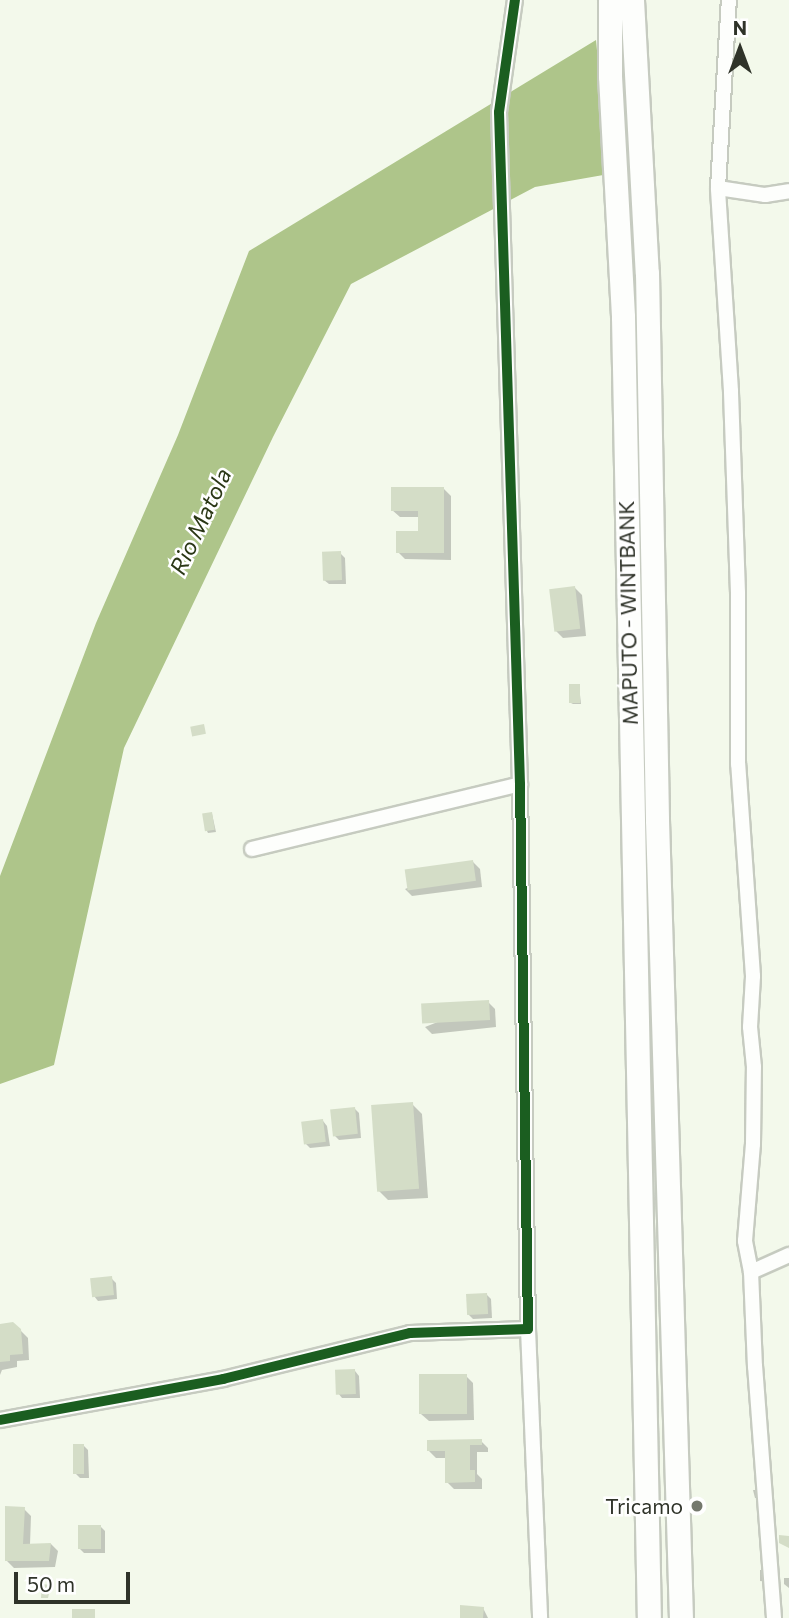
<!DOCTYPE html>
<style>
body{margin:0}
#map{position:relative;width:789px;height:1618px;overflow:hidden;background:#f3f9eb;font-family:Commissioner,sans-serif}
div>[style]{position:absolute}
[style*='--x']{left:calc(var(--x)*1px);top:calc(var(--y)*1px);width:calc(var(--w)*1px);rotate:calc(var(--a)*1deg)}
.water>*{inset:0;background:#aec58a}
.shadow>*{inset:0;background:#0003}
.building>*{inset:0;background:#d4ddc7;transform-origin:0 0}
.roads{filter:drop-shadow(2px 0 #c6cbc0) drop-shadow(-2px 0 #c6cbc0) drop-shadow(0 2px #c6cbc0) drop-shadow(0 -2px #c6cbc0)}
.minor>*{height:14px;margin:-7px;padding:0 7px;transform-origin:7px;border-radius:7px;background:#fdfefc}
.trunk>*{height:23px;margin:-11.5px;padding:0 11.5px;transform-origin:11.5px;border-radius:11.5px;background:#fdfefc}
.cycleway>*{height:10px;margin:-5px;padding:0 5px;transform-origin:5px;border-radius:5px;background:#1b5e20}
.dots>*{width:19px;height:19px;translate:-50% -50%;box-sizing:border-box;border:4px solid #fff;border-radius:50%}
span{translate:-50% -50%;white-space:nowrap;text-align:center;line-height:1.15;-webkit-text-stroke:5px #fff;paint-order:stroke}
.street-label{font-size:21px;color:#2f3329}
.poi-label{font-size:21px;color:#2f3329}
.right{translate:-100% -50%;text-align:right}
.water-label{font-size:23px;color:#2a3715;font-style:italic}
.north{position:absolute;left:705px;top:14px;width:70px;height:70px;-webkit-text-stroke:5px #fff;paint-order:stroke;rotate:0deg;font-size:19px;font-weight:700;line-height:28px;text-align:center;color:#2f3329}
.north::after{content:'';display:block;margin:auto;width:24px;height:32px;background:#2f3329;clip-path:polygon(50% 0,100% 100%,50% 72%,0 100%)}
.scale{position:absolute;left:14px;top:1572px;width:116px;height:32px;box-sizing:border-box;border:4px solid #2f3329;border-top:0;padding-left:9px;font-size:21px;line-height:24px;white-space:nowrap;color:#2f3329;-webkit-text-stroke:5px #fff;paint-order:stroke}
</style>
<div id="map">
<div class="water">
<i style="clip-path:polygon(596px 40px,609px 174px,535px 187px,351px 284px,273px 437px,124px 748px,54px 1065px,0 1084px,0 876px,96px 623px,178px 435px,249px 251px)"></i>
</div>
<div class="shadow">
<i style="clip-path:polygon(444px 489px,451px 496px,451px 560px,405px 559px,398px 552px,420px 533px,420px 517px,400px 517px,392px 510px)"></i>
<i style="clip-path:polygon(340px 553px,345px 558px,346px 584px,329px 584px,324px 580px)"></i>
<i style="clip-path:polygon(574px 587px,582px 595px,586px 636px,563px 638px,556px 631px)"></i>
<i style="clip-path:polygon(579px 686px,581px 704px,573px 704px,571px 703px)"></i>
<i style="clip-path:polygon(212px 814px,216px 832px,208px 833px,207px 831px)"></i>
<i style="clip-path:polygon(473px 862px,480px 869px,482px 887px,412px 896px,405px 889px)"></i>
<i style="clip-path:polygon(488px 1002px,495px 1009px,496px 1027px,432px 1034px,425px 1027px)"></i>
<i style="clip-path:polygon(412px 1104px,422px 1114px,428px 1198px,388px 1200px,379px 1191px)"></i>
<i style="clip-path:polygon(355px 1109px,359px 1113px,361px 1138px,339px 1140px,335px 1136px)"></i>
<i style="clip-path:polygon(323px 1121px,327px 1126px,330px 1146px,310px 1148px,306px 1144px)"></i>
<i style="clip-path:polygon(111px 1278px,116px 1283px,117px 1299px,98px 1301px,94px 1296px)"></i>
<i style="clip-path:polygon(486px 1294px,491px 1299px,492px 1318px,473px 1319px,468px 1314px)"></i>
<i style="clip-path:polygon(0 1325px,20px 1330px,28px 1338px,29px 1360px,17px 1361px,17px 1367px,2px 1370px,0 1375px)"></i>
<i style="clip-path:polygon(355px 1371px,359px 1376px,360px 1398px,342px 1398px,338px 1393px)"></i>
<i style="clip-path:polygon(466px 1376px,473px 1383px,474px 1420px,429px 1421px,421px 1414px)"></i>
<i style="clip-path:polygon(481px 1441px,488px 1448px,488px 1452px,477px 1452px,477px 1474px,482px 1479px,482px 1489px,454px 1489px,447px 1482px,447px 1458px,436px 1458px,429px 1451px)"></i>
<i style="clip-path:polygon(84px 1446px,88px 1450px,89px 1478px,80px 1478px,75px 1473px)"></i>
<i style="clip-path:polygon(753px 1490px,760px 1490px,762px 1498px,755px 1498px)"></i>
<i style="clip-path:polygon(24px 1509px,31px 1516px,30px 1545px,51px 1544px,58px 1551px,55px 1567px,14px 1568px,7px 1561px)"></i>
<i style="clip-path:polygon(101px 1527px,105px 1531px,105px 1553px,84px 1553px,80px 1549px)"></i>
<i style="clip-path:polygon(760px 1570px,765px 1570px,767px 1582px,760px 1581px)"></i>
<i style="clip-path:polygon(784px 1578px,789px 1578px,789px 1588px,784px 1584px)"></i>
<i style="clip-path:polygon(483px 1608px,488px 1618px,462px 1618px)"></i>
</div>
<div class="building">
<i style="clip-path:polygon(391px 487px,444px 487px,444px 553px,396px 553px,396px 531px,418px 531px,418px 511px,391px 511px)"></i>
<i style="left:341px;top:551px;width:29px;height:19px;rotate:88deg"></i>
<i style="left:575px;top:586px;width:43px;height:26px;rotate:83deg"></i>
<i style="left:580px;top:684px;width:19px;height:11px;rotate:90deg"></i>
<i style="left:204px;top:724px;width:10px;height:14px;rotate:79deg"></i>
<i style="left:212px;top:812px;width:18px;height:10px;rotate:81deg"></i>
<i style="left:473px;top:860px;width:21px;height:69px;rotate:82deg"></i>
<i style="left:489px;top:1000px;width:20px;height:68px;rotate:87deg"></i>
<i style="left:413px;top:1102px;width:87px;height:42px;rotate:86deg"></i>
<i style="left:355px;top:1107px;width:27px;height:25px;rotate:84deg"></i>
<i style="left:323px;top:1119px;width:23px;height:22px;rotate:83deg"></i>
<i style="left:112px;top:1276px;width:19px;height:22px;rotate:84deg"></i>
<i style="left:487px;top:1293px;width:21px;height:21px;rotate:87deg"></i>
<i style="clip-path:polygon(13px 1322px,21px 1329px,23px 1354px,10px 1355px,10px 1361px,0 1362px,0 1324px)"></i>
<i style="left:355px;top:1369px;width:25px;height:20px;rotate:88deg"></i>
<i style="left:467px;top:1374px;width:40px;height:48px;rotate:90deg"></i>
<i style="clip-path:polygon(482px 1439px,482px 1445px,470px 1445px,470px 1470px,475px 1470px,475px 1482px,445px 1483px,445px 1451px,427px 1451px,427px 1440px)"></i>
<i style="left:73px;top:1444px;width:11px;height:30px"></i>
<i style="clip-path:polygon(5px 1506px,25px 1507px,23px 1544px,51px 1543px,49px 1561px,5px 1561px)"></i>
<i style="left:101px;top:1525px;width:24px;height:23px;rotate:90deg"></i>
<i style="clip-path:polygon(779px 1535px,789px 1536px,789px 1548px,779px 1543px)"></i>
<i style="clip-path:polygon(42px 1584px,51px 1585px,48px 1598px,41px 1598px)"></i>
<i style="clip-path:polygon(460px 1605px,484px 1607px,483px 1618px,460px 1618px)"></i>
<i style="left:72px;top:1609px;width:23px;height:9px"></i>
</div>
<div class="roads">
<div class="minor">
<i style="--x:718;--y:188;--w:188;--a:-86.7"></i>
<i style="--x:252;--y:849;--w:276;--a:-13.6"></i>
<i style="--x:751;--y:1272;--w:42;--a:-24.1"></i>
<i style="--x:528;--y:1329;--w:289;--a:87.6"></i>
<i style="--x:0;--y:1420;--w:227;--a:-10.4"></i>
<i style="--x:223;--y:1379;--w:193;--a:-13.8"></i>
<i style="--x:410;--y:1333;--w:118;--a:-1.9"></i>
<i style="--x:528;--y:1329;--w:545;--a:-90.84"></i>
<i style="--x:520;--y:784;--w:672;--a:-91.79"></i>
<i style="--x:499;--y:112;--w:113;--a:-81.9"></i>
<i style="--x:774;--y:1618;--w:252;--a:-94.3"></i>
<i style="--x:755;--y:1367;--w:95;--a:-92.4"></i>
<i style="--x:751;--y:1272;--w:32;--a:-101"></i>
<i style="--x:745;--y:1241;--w:97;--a:-85.3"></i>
<i style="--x:753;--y:1144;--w:77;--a:-89.3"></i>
<i style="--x:754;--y:1067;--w:40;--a:-95.7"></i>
<i style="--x:750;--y:1027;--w:51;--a:-86.6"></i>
<i style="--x:753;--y:976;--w:213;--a:-94"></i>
<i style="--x:738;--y:764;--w:171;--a:-90"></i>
<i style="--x:738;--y:593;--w:202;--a:-92"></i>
<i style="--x:731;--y:391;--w:203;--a:-93.7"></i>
<i style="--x:718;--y:188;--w:48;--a:8.5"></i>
<i style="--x:765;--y:195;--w:24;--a:-9"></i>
</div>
<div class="trunk">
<i style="--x:610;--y:0;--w:76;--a:90"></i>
<i style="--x:610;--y:76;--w:241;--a:86.9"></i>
<i style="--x:623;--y:317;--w:1301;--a:88.86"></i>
<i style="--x:632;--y:0;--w:273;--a:86.9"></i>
<i style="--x:647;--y:273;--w:547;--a:88.95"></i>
<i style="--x:657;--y:820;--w:798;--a:88.28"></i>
</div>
</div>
<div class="cycleway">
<i style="--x:0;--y:1420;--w:227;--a:-10.4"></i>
<i style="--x:223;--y:1379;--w:193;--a:-13.8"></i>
<i style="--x:410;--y:1333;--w:118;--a:-1.9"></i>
<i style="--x:528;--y:1329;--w:545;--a:-90.84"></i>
<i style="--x:520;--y:784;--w:672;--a:-91.79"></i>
<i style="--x:499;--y:112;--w:113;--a:-81.9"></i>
</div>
<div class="dots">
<i style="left:697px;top:1506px;background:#74786d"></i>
</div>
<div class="street-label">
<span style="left:628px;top:613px;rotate:-91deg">MAPUTO - WINTBANK</span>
</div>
<div class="poi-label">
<span class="right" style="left:683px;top:1506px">Tricamo</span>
</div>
<div class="water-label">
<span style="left:200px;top:521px;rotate:-65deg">Rio Matola</span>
</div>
<div class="north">N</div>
<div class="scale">50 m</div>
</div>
